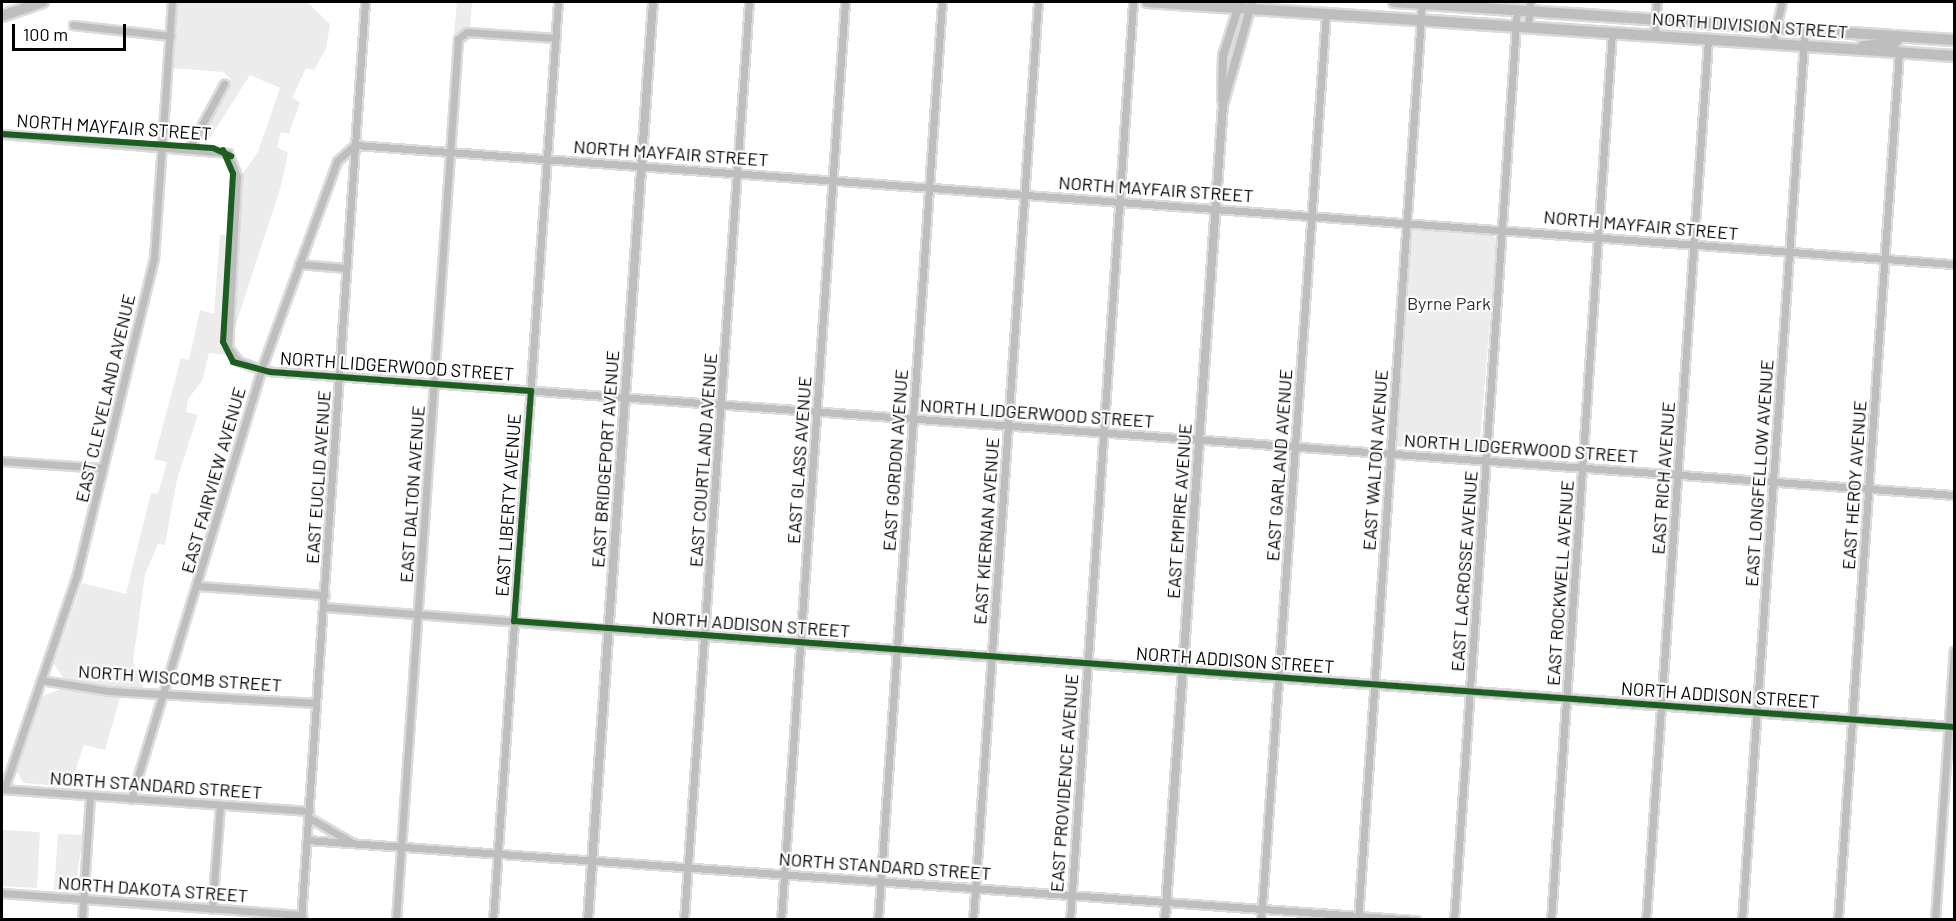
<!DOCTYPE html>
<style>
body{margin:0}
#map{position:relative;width:1956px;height:921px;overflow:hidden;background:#fff;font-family:Barlow,sans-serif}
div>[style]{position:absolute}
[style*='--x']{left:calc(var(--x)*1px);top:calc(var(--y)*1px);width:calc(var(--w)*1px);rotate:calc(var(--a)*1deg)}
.green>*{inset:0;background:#ececec;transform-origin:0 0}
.roads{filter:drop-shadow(2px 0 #dbdbdb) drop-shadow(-2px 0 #dbdbdb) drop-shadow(0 2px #dbdbdb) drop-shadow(0 -2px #dbdbdb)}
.minor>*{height:7px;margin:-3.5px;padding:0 3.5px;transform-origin:3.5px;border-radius:3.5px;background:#bebebe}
.tertiary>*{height:8px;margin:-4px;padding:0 4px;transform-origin:4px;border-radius:4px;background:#bebebe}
.primary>*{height:10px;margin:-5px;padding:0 5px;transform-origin:5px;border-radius:5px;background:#bebebe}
.cycleway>*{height:6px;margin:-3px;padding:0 3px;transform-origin:3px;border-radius:3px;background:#1b5e20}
span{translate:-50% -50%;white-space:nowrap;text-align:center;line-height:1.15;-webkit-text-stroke:4.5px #fff;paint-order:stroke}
.street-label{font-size:18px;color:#000}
.park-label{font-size:18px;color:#333}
.frame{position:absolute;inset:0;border:3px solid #000;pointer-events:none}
.scale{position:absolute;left:12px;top:24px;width:114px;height:27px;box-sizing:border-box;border:3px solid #000;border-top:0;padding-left:8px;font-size:18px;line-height:21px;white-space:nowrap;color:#000;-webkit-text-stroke:4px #fff;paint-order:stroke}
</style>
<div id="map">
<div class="green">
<i style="clip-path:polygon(176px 2px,307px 2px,330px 24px,326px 49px,314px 70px,306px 68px,292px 98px,300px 102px,289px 134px,281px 132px,277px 147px,288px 153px,281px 186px,232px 336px,241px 176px,258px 152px,280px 88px,250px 75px,206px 144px,202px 140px,200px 134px,231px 79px,223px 72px,173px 68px)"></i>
<i style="clip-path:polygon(457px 2px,472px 2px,470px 29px,454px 34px)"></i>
<i style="clip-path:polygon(1412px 229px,1490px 233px,1497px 239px,1479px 453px,1397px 446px)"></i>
<i style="clip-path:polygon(220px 235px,228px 235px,226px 355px,209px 353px,202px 381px,188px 399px,186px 412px,198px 415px,177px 479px,165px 545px,158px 544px,145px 574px,133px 662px,145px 691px,65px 680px,54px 664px,82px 583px,126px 594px,151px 493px,158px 494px,167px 462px,154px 459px,181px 358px,189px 360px,200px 310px,214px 314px)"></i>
<i style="clip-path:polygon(63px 688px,121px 694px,105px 750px,84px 745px,70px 787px,24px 783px,16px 771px,43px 696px)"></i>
<i style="left:2px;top:830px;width:38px;height:56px;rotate:3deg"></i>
<i style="clip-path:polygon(58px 834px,83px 835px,75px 890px,54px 890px)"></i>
</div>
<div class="roads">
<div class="minor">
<i style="--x:73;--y:25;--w:98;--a:6.5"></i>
<i style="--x:1528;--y:26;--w:24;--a:-85"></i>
<i style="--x:1655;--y:35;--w:33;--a:-87"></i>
<i style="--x:1772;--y:44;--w:43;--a:-76.6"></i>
<i style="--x:2;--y:134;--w:227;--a:4.8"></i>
<i style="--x:228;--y:153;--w:26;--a:69"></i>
<i style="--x:237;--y:177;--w:170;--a:93"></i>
<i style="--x:228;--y:347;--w:17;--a:54"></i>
<i style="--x:238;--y:361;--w:29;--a:20"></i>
<i style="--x:265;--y:371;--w:1694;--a:4.2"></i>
<i style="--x:190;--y:147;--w:72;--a:-61.6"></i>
<i style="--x:299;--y:264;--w:47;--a:4.9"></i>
<i style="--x:2;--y:461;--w:101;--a:4"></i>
<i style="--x:199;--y:586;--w:126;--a:4.1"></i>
<i style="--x:324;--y:607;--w:287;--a:4.4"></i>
<i style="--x:41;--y:680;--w:69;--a:9.2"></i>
<i style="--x:109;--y:691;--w:207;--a:3.3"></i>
<i style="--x:2;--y:789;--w:308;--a:4.1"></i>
<i style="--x:4;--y:789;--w:227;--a:-71.2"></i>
<i style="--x:77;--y:574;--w:325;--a:-76.3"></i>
<i style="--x:154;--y:258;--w:257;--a:-86"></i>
<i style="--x:131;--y:799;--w:448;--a:-73.1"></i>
<i style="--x:261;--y:370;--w:222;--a:-70"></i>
<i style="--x:337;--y:161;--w:24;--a:-42"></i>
<i style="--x:355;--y:145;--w:1603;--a:4.26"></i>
<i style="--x:308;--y:817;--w:50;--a:30.2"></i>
<i style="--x:307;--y:840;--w:1112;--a:4.13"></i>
<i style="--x:2;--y:893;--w:301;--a:4.2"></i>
<i style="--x:212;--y:909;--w:104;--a:-85.6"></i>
<i style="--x:82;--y:920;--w:124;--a:-86.3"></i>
<i style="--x:301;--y:920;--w:920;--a:-86.01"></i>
<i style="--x:396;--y:920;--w:883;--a:-85.97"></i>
<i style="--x:458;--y:39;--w:11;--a:-38"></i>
<i style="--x:467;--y:32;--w:89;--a:3.9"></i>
<i style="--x:493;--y:920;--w:920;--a:-85.95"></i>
<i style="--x:684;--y:920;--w:920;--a:-85.95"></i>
<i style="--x:781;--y:920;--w:920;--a:-86.01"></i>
<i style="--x:878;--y:920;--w:920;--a:-86.01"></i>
<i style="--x:973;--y:920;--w:920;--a:-85.95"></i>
<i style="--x:1070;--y:920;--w:920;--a:-86.07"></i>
<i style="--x:1261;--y:920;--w:909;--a:-85.9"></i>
<i style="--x:1358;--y:920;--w:919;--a:-86.01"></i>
<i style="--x:1454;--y:920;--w:912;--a:-86.04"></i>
<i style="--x:1551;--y:920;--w:889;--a:-86.07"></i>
<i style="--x:1646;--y:920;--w:883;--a:-85.97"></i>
<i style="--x:1742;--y:920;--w:893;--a:-85.96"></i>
<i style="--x:1838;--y:920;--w:870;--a:-85.98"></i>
<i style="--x:1935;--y:920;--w:270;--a:-86"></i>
</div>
<div class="tertiary">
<i style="--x:1222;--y:99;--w:43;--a:-88.7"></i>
<i style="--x:1223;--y:56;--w:57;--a:-72.5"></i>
<i style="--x:610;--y:629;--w:1348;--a:4.17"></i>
<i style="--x:588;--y:920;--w:920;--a:-85.95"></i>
<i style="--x:1165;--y:920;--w:817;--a:-85.93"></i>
<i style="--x:1223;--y:105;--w:107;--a:-74.3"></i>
</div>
<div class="primary">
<i style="--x:1147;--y:2;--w:809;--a:3.83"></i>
<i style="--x:1394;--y:2;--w:561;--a:3.88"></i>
<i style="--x:2;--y:16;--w:43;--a:-18.9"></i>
<i style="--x:1863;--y:46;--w:32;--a:-5"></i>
<i style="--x:1895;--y:43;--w:7;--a:-56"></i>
</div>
</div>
<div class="cycleway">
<i style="--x:2;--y:134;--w:211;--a:3.8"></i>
<i style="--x:213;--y:148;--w:20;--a:24"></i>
<i style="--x:223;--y:150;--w:26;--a:67"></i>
<i style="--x:233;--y:174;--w:168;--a:93.4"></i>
<i style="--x:223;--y:342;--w:22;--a:63"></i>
<i style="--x:233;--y:362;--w:39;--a:15"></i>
<i style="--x:271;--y:372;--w:261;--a:4.2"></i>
<i style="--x:531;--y:391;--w:231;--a:94.2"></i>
<i style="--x:514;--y:621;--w:1444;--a:4.21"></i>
</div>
<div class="street-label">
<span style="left:1750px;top:25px;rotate:4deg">NORTH DIVISION STREET</span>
<span style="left:114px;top:127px;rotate:4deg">NORTH MAYFAIR STREET</span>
<span style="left:671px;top:153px;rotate:4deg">NORTH MAYFAIR STREET</span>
<span style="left:1156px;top:189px;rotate:4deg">NORTH MAYFAIR STREET</span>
<span style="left:1641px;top:225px;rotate:5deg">NORTH MAYFAIR STREET</span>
<span style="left:397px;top:366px;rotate:4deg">NORTH LIDGERWOOD STREET</span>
<span style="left:105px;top:398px;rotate:-77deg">EAST CLEVELAND AVENUE</span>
<span style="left:1037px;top:413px;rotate:4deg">NORTH LIDGERWOOD STREET</span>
<span style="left:1521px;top:448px;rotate:4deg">NORTH LIDGERWOOD STREET</span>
<span style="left:605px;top:459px;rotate:-86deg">EAST BRIDGEPORT AVENUE</span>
<span style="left:703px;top:460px;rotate:-86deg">EAST COURTLAND AVENUE</span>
<span style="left:799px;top:460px;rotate:-86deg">EAST GLASS AVENUE</span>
<span style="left:895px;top:460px;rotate:-86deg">EAST GORDON AVENUE</span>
<span style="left:1375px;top:460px;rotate:-86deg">EAST WALTON AVENUE</span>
<span style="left:1279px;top:465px;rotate:-86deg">EAST GARLAND AVENUE</span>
<span style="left:1759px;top:473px;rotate:-86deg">EAST LONGFELLOW AVENUE</span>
<span style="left:318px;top:477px;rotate:-86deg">EAST EUCLID AVENUE</span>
<span style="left:1663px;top:478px;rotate:-86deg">EAST RICH AVENUE</span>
<span style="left:213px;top:480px;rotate:-74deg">EAST FAIRVIEW AVENUE</span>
<span style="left:1854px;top:485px;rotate:-86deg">EAST HEROY AVENUE</span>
<span style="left:412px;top:494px;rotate:-86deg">EAST DALTON AVENUE</span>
<span style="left:508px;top:505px;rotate:-86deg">EAST LIBERTY AVENUE</span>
<span style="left:1179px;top:511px;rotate:-86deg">EAST EMPIRE AVENUE</span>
<span style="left:986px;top:531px;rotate:-86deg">EAST KIERNAN AVENUE</span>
<span style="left:1464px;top:571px;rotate:-86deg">EAST LACROSSE AVENUE</span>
<span style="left:1560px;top:583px;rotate:-86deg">EAST ROCKWELL AVENUE</span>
<span style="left:751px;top:624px;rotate:4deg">NORTH ADDISON STREET</span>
<span style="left:1235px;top:660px;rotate:4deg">NORTH ADDISON STREET</span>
<span style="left:180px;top:678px;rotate:4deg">NORTH WISCOMB STREET</span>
<span style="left:1720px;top:695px;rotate:4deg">NORTH ADDISON STREET</span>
<span style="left:1064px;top:783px;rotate:-86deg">EAST PROVIDENCE AVENUE</span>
<span style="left:156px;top:785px;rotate:4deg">NORTH STANDARD STREET</span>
<span style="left:885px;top:866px;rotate:4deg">NORTH STANDARD STREET</span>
<span style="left:153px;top:889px;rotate:4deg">NORTH DAKOTA STREET</span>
</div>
<div class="park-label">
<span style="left:1449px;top:303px">Byrne Park</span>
</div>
<div class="frame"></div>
<div class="scale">100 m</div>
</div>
